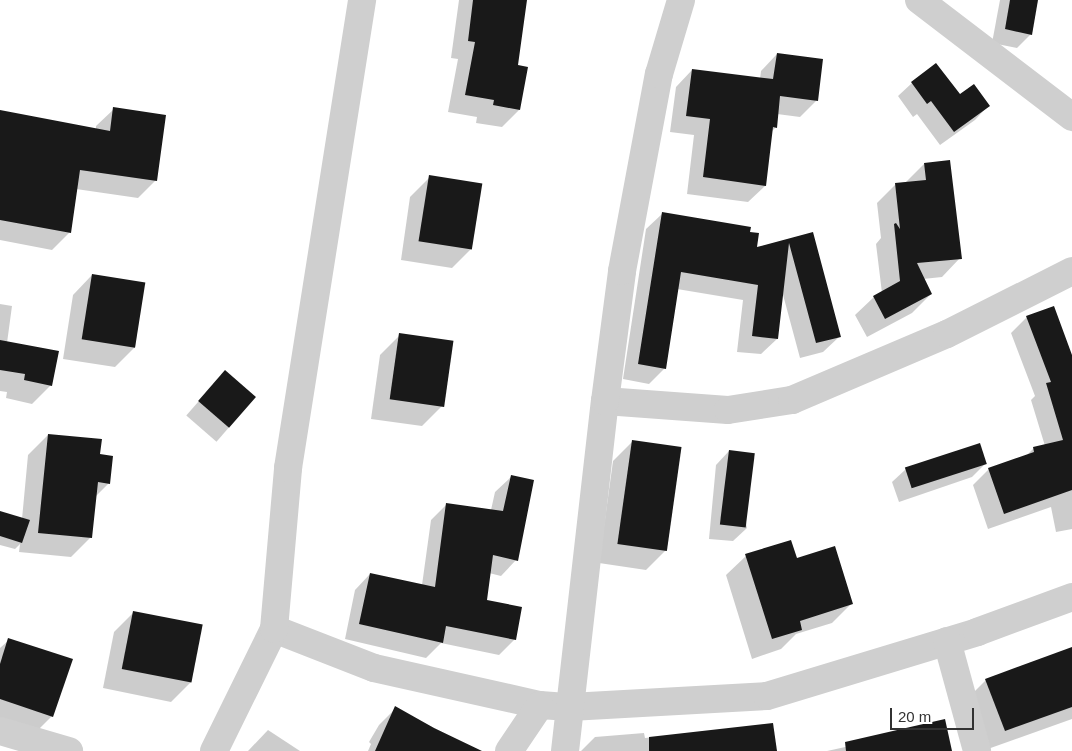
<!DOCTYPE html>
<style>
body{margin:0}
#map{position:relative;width:1072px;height:751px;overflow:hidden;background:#fff;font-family:Helvetica,sans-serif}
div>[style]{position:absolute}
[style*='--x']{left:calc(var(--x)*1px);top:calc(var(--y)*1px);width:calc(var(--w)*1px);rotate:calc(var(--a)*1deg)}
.shadow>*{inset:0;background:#0003;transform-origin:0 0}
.building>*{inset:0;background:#191919;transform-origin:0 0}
.minor>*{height:28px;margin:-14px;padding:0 14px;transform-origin:14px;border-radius:14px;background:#cfcfcf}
span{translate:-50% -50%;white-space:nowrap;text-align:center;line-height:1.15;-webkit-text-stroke:5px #fff;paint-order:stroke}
.scale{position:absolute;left:890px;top:708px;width:84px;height:22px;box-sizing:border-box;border:2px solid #323232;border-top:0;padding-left:6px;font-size:15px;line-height:18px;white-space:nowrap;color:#323232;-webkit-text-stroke:4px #fff;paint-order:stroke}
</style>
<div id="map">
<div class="shadow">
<i style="clip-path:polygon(459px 0,526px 0,517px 66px,519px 110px,502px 127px,476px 123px,477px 117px,448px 112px,458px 59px,451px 58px)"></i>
<i style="clip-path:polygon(1000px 0,1037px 0,1031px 34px,1017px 48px,992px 43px)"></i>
<i style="clip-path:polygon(777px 54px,816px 101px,800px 117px,777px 114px,776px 127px,771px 132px,765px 186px,748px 202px,687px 194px,694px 135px,670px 132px,676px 87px,692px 70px,760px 79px,761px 71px)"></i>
<i style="clip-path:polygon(912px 83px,959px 96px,988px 106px,975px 120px,940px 145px,917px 114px,913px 117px,898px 96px)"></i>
<i style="clip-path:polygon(114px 109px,156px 180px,138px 198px,76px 189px,70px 232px,52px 250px,0 240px,0 111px,96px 130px,96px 126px)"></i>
<i style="clip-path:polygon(924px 164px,960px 258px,942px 277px,923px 279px,931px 294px,912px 313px,867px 337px,855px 315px,874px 297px,882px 293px,876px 244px,881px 238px,877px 203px,896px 184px,906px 182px)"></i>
<i style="clip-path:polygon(430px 177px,472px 248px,452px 268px,401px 260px,410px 197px)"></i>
<i style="clip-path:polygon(662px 214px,749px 233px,755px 248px,812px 233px,839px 337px,823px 352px,800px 358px,782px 291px,777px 339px,761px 354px,737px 352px,743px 300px,677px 289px,665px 368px,649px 384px,623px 379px,646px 229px)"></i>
<i style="clip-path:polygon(92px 275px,144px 283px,135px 347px,115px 367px,63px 359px,73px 295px)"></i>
<i style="clip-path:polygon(0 304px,12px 306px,7px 343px,51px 385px,32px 404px,6px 398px,7px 392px,0 391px)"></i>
<i style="clip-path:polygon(1027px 317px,1072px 359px,1072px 529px,1056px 532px,1051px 507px,988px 529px,973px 485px,989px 469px,1026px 456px,1034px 448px,1045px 446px,1031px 400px,1035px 396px,1011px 333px)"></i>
<i style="clip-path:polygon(400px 335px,442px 406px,422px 426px,371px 419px,380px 355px)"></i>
<i style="left:225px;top:371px;width:40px;height:59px;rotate:41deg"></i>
<i style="clip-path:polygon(48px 435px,99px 455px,109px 483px,95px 497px,91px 537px,71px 557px,19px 552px,20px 544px,15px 549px,0 545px,0 512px,22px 519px,28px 455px)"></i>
<i style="clip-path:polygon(633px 441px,666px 550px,646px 570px,599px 563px,613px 461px)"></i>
<i style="clip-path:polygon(729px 451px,747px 528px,733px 541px,709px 539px,716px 465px)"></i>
<i style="clip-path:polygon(985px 464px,972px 477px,899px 502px,892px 482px,906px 469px)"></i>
<i style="clip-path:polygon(511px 477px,516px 560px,501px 576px,489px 573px,485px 601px,515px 639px,499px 655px,441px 643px,426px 658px,345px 639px,355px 590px,370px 574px,422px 585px,431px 520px,447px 504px,491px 510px,495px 492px)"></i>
<i style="clip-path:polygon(746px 556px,796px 559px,852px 603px,832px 623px,796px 634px,781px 649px,752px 659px,726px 575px)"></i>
<i style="clip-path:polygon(134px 612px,191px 682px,171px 702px,103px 688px,114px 632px)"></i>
<i style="clip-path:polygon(9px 640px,52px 716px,32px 736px,0 726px,0 648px)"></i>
<i style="clip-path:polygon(1072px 648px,1072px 719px,985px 750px,966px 700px,986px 680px)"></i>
<i style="clip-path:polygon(396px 708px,463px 743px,459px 751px,368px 751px,371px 744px,369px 742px,379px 725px)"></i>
<i style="clip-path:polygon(772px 725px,776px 751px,581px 751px,595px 737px,644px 733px,645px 738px)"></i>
<i style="clip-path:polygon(268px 730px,300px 751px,248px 751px)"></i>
<i style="clip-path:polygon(868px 742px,951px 751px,827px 751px)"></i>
</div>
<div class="building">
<i style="clip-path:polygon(473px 0,527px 0,518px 65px,528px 67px,520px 110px,493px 105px,494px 100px,465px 95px,475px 42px,468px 41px)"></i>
<i style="clip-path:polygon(1010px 0,1038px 0,1032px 35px,1005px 29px)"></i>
<i style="clip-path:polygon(777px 53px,823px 59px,818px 101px,780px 96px,777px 128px,773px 127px,766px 186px,703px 177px,710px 119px,686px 116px,692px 69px,773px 79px)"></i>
<i style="clip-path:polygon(936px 63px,960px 94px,974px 84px,990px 106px,954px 132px,931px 101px,927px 104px,911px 82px)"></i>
<i style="clip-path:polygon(113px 107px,166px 115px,157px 181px,80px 170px,71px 233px,0 220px,0 110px,110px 131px)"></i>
<i style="clip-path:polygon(950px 160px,962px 259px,917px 263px,932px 294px,885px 319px,873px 296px,900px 281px,894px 224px,896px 223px,900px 229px,895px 183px,926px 180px,924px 163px)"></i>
<i style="left:429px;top:175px;width:54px;height:67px;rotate:9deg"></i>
<i style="clip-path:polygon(662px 212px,751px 227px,750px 232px,759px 233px,757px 247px,813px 232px,841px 337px,816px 343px,789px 243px,778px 339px,752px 336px,758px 285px,681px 272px,666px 369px,638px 364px)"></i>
<i style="left:92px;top:274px;width:54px;height:66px;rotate:9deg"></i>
<i style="clip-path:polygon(1054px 306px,1072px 355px,1072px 490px,1004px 514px,988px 468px,1034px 452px,1033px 447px,1063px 440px,1046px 383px,1051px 382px,1026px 316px)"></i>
<i style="left:399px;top:333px;width:55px;height:67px;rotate:8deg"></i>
<i style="clip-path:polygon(0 340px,59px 351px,52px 386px,24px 380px,25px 374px,0 370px)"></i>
<i style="left:225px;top:370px;width:41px;height:41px;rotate:41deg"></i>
<i style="clip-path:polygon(48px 434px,102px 439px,100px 454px,113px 456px,110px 484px,98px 482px,92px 538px,38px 533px)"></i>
<i style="left:632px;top:440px;width:50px;height:105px;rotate:8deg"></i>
<i style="left:980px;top:443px;width:22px;height:79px;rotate:72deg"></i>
<i style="left:729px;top:450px;width:26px;height:75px;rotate:7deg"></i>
<i style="clip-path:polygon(511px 475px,534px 480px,518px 561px,493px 555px,487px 600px,522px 607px,516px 640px,446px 626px,443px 643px,359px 624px,370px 573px,435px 587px,446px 503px,503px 511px)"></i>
<i style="clip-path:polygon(0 511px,30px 520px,22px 543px,0 536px)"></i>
<i style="clip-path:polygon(791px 540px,797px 558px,835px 546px,853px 604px,800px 621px,802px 630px,772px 639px,745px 554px)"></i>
<i style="left:133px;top:611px;width:71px;height:59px;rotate:11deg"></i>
<i style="clip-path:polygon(8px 638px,73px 659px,53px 717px,0 699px,0 664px)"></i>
<i style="clip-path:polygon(1072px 647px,1072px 707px,1005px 731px,985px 679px)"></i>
<i style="clip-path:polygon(395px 706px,434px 728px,482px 751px,375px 751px)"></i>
<i style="clip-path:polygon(945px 719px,952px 751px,846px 751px,845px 742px)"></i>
<i style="clip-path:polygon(773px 723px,777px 751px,649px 751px,649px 737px)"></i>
</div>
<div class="minor">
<i style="--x:919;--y:0;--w:193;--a:37.4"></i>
<i style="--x:605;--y:401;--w:123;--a:4.2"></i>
<i style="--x:728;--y:410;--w:65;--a:-8.9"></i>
<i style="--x:792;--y:400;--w:168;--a:-23.1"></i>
<i style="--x:947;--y:334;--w:140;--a:-26.7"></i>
<i style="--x:274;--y:629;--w:107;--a:21.3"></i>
<i style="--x:374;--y:668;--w:170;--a:12.6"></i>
<i style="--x:540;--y:705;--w:30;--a:4"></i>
<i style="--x:570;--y:707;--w:197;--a:-3.2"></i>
<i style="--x:767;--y:696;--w:220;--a:-16.9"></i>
<i style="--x:977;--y:632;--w:101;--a:-20.2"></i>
<i style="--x:947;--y:641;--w:114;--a:74.7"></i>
<i style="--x:0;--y:731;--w:72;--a:16.2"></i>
<i style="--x:214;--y:751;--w:136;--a:-63.8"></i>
<i style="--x:274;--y:629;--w:162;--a:-85"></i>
<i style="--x:288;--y:468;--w:474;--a:-81"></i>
<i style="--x:509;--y:751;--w:55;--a:-56"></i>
<i style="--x:565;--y:751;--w:352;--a:-83.5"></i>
<i style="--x:605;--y:401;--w:131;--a:-82.5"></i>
<i style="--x:622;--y:271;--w:200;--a:-79.4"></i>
<i style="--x:659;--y:74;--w:77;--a:-73.4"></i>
</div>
<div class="scale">20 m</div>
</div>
